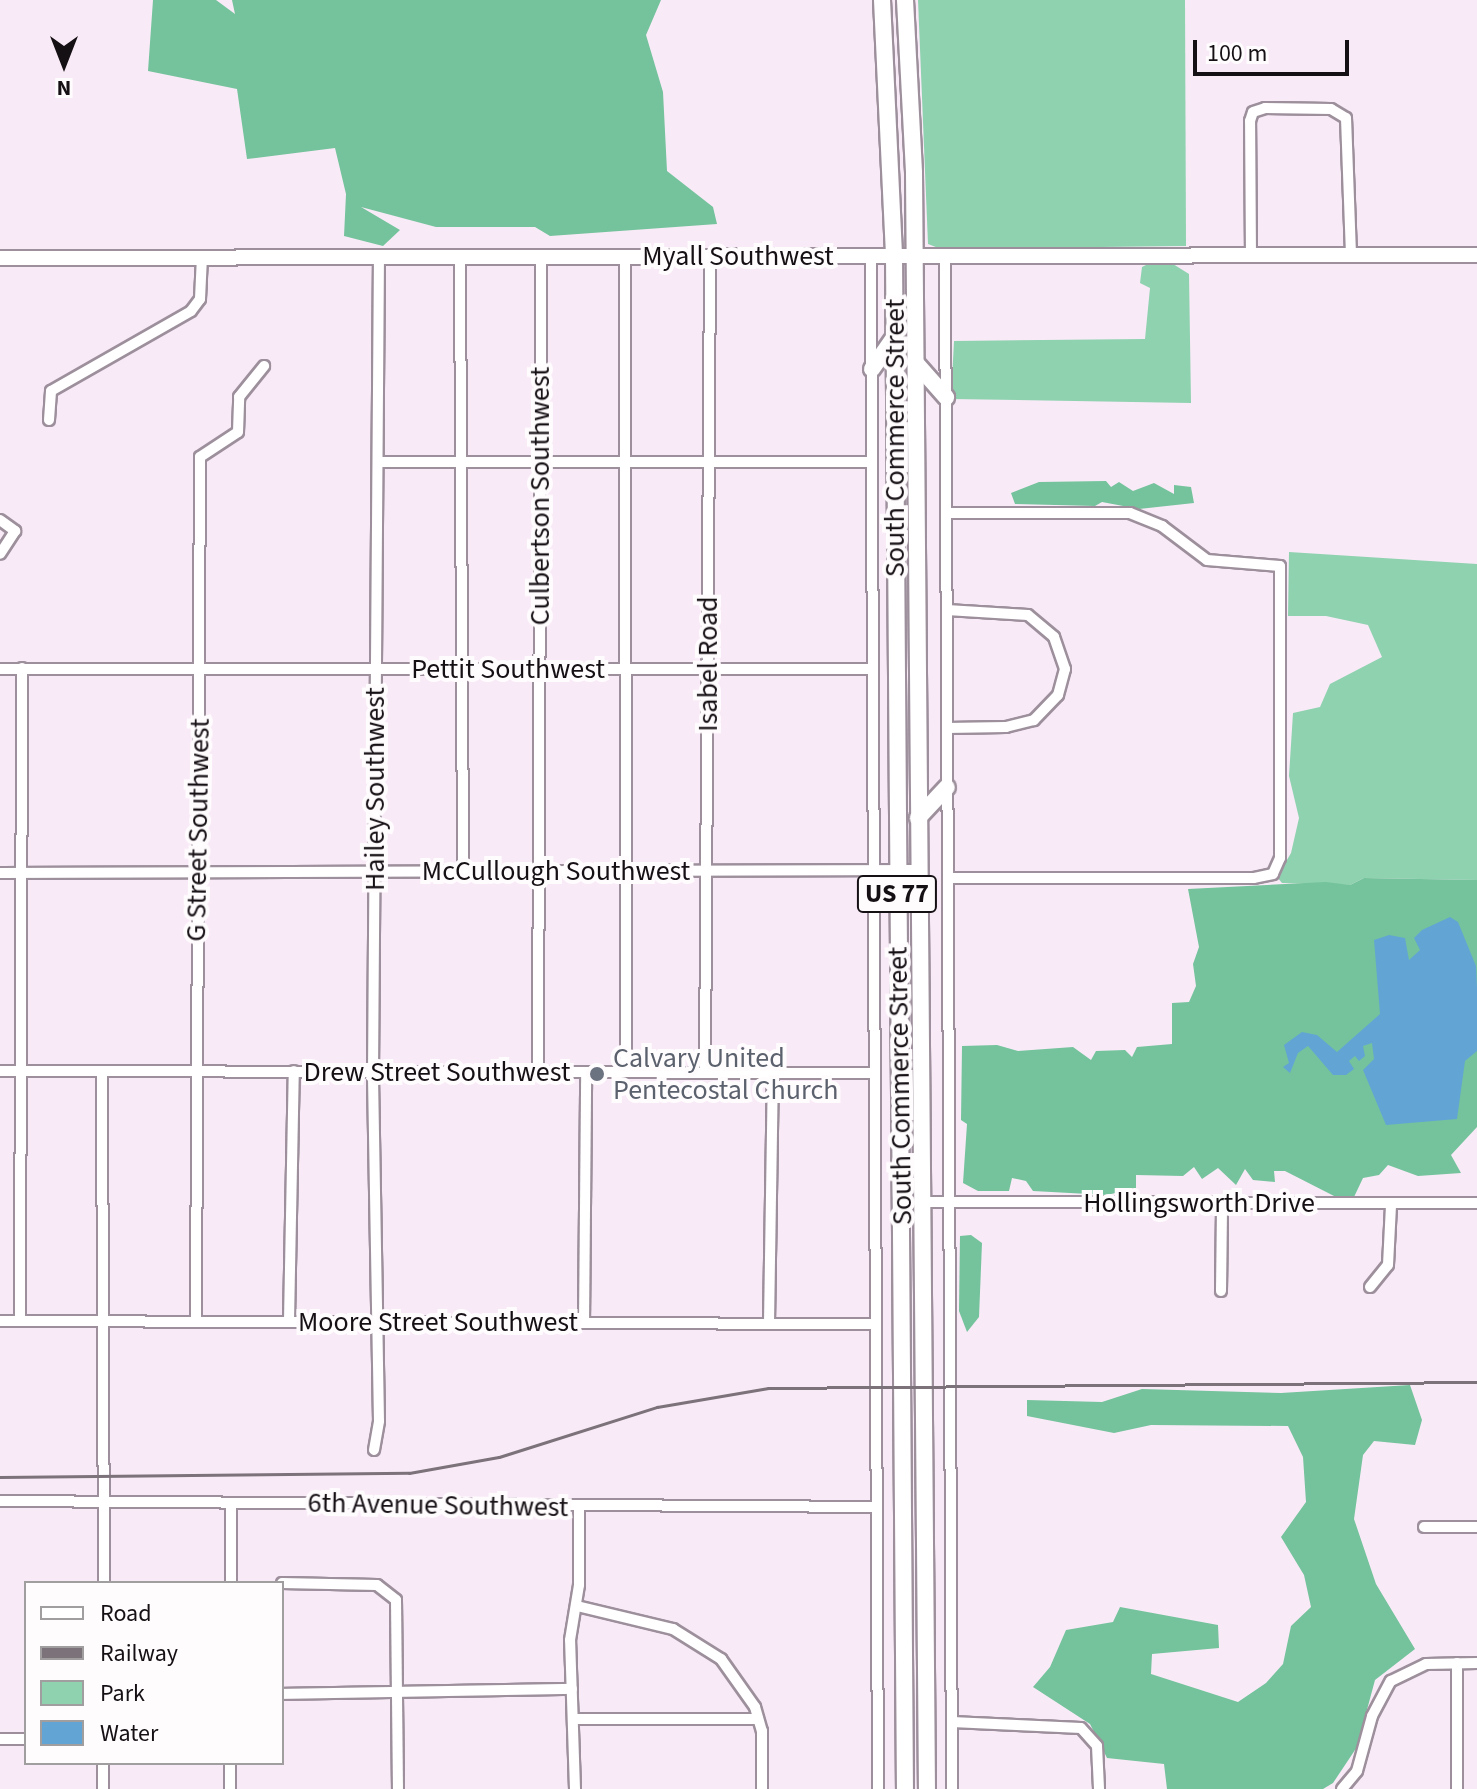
<!DOCTYPE html>
<style>
body{margin:0}
#map{position:relative;width:1477px;height:1789px;overflow:hidden;background:#f9eaf7;font-family:"Source Sans 3",sans-serif}
div>[style]{position:absolute}
[style*='--x']{left:calc(var(--x)*1px);top:calc(var(--y)*1px);width:calc(var(--w)*1px);rotate:calc(var(--a)*1deg)}
.green>*{inset:0;background:#8fd2b0}
.forest>*{inset:0;background:#74c39c}
.water>*{inset:0;background:#62a5d4}
.roads{filter:drop-shadow(2px 0 #9d909c) drop-shadow(-2px 0 #9d909c) drop-shadow(0 2px #9d909c) drop-shadow(0 -2px #9d909c)}
.street>*{height:10px;margin:-5px;padding:0 5px;transform-origin:5px;border-radius:5px;background:#fff}
.secondary>*{height:14px;margin:-7px;padding:0 7px;transform-origin:7px;border-radius:7px;background:#fff}
.primary>*{height:16px;margin:-8px;padding:0 8px;transform-origin:8px;border-radius:8px;background:#fff}
.rail>*{height:3px;margin:-1.5px;padding:0 1.5px;transform-origin:1.5px;border-radius:1.5px;background:#7b727a}
.dots>*{width:22px;height:22px;translate:-50% -50%;box-sizing:border-box;border:4px solid #fffcfe;border-radius:50%}
span{translate:-50% -50%;white-space:nowrap;text-align:center;line-height:1.15;-webkit-text-stroke:8px #fffcfe;paint-order:stroke}
.shield-label span{padding:2px 6px;background:#fffcfe;border:2px solid;border-radius:6px;-webkit-text-stroke-width:0}
.shield-label{font-size:26px;color:#151014;font-weight:700}
.street-label{font-size:28px;color:#151014}
.worship-label{font-size:28px;color:#5b616d}
.left{translate:0 -50%;text-align:left}
.legend{position:absolute;left:24px;top:1581px;width:260px;height:184px;box-sizing:border-box;background:#fffcfe;border:2px solid #a19ea0;margin:0;padding:10px 14px;list-style:none;font-size:24px;color:#151014}
.legend li{display:flex;align-items:center;gap:16px;height:40px}
.legend b{width:40px;border:2px solid #a19ea0}
.north{position:absolute;left:24px;top:24px;width:80px;height:80px;-webkit-text-stroke:6px #fffcfe;paint-order:stroke;rotate:180deg;font-size:22px;font-weight:700;line-height:32px;text-align:center;color:#151014}
.north::after{content:'';display:block;margin:auto;width:28px;height:36px;background:#151014;clip-path:polygon(50% 0,100% 100%,50% 72%,0 100%)}
.scale{position:absolute;left:1193px;top:40px;width:156px;height:36px;box-sizing:border-box;border:4px solid #151014;border-top:0;padding-left:10px;font-size:24px;line-height:28px;white-space:nowrap;color:#151014;-webkit-text-stroke:6px #fffcfe;paint-order:stroke}
</style>
<div id="map">
<div class="green">
<i style="clip-path:polygon(918px 0,1185px 0,1186px 246px,941px 249px,928px 244px)"></i>
<i style="clip-path:polygon(1148px 264px,1173px 264px,1189px 274px,1191px 403px,951px 399px,954px 341px,1145px 339px,1150px 288px,1140px 283px,1142px 267px)"></i>
<i style="clip-path:polygon(1289px 552px,1477px 564px,1477px 880px,1364px 878px,1350px 885px,1282px 883px,1277px 877px,1291px 853px,1299px 818px,1289px 776px,1293px 713px,1320px 707px,1330px 684px,1382px 657px,1368px 625px,1326px 616px,1288px 616px)"></i>
</div>
<div class="forest">
<i style="clip-path:polygon(153px 0,216px 0,235px 14px,232px 0,661px 0,646px 35px,663px 92px,667px 171px,713px 207px,717px 224px,550px 236px,535px 227px,436px 227px,361px 207px,400px 230px,383px 246px,344px 236px,346px 194px,335px 148px,247px 159px,237px 89px,148px 71px)"></i>
<i style="clip-path:polygon(1106px 481px,1111px 487px,1119px 482px,1133px 491px,1154px 483px,1174px 494px,1174px 485px,1191px 487px,1194px 503px,1139px 509px,1102px 502px,1095px 506px,1015px 504px,1011px 493px,1039px 482px)"></i>
<i style="clip-path:polygon(1364px 878px,1477px 880px,1477px 1127px,1451px 1155px,1461px 1173px,1418px 1176px,1388px 1165px,1379px 1175px,1363px 1178px,1354px 1197px,1336px 1197px,1285px 1171px,1274px 1171px,1275px 1182px,1253px 1180px,1245px 1169px,1236px 1185px,1218px 1168px,1202px 1179px,1194px 1167px,1183px 1176px,1136px 1175px,1136px 1188px,1107px 1195px,1033px 1191px,1026px 1181px,1012px 1178px,1009px 1191px,978px 1191px,963px 1183px,967px 1124px,961px 1120px,962px 1046px,997px 1045px,1018px 1051px,1073px 1047px,1091px 1060px,1096px 1051px,1125px 1050px,1132px 1057px,1137px 1047px,1172px 1044px,1172px 1003px,1189px 1002px,1196px 986px,1193px 964px,1199px 947px,1188px 889px,1326px 882px,1350px 885px)"></i>
<i style="clip-path:polygon(971px 1235px,982px 1243px,979px 1317px,967px 1332px,959px 1311px,960px 1236px)"></i>
<i style="clip-path:polygon(1410px 1385px,1422px 1420px,1415px 1445px,1374px 1441px,1363px 1455px,1354px 1519px,1376px 1584px,1415px 1649px,1375px 1680px,1357px 1747px,1333px 1783px,1323px 1789px,1167px 1789px,1164px 1764px,1107px 1758px,1090px 1724px,1033px 1687px,1050px 1667px,1066px 1630px,1113px 1622px,1120px 1607px,1218px 1625px,1219px 1648px,1152px 1654px,1151px 1674px,1238px 1702px,1266px 1683px,1283px 1664px,1291px 1626px,1311px 1607px,1304px 1575px,1281px 1537px,1306px 1502px,1303px 1457px,1288px 1426px,1151px 1425px,1114px 1433px,1027px 1416px,1027px 1400px,1102px 1402px,1142px 1389px,1281px 1393px)"></i>
</div>
<div class="water">
<i style="clip-path:polygon(1450px 917px,1458px 922px,1476px 966px,1477px 988px,1477px 1051px,1465px 1061px,1457px 1119px,1386px 1125px,1363px 1070px,1374px 1059px,1372px 1043px,1363px 1046px,1365px 1056px,1359px 1061px,1355px 1056px,1349px 1061px,1354px 1069px,1346px 1075px,1333px 1075px,1308px 1046px,1298px 1053px,1290px 1073px,1283px 1067px,1289px 1063px,1284px 1045px,1302px 1032px,1317px 1035px,1337px 1052px,1380px 1014px,1374px 940px,1389px 935px,1405px 938px,1409px 960px,1420px 950px,1414px 938px,1422px 930px)"></i>
</div>
<div class="roads">
<div class="street">
<i style="--x:625;--y:256;--w:816;--a:89.93"></i>
<i style="--x:871;--y:256;--w:1533;--a:89.74"></i>
<i style="--x:945;--y:256;--w:1533;--a:89.74"></i>
<i style="--x:1251;--y:256;--w:135;--a:-90.4"></i>
<i style="--x:1250;--y:121;--w:9;--a:-72"></i>
<i style="--x:1253;--y:112;--w:13;--a:-18"></i>
<i style="--x:1265;--y:108;--w:66;--a:0.9"></i>
<i style="--x:1331;--y:109;--w:17;--a:31"></i>
<i style="--x:1346;--y:118;--w:137;--a:87.9"></i>
<i style="--x:460;--y:257;--w:614;--a:89.72"></i>
<i style="--x:49;--y:420;--w:29;--a:-86"></i>
<i style="--x:51;--y:391;--w:161;--a:-29.7"></i>
<i style="--x:191;--y:311;--w:15;--a:-53"></i>
<i style="--x:200;--y:299;--w:42;--a:-87.3"></i>
<i style="--x:378;--y:462;--w:494;--a:0"></i>
<i style="--x:946;--y:513;--w:184;--a:0"></i>
<i style="--x:1130;--y:513;--w:35;--a:22"></i>
<i style="--x:1162;--y:526;--w:56;--a:37.1"></i>
<i style="--x:1207;--y:560;--w:73;--a:4.7"></i>
<i style="--x:1280;--y:566;--w:292;--a:90"></i>
<i style="--x:1280;--y:858;--w:17;--a:114"></i>
<i style="--x:1273;--y:874;--w:19;--a:168"></i>
<i style="--x:1254;--y:878;--w:306;--a:180"></i>
<i style="--x:0;--y:520;--w:19;--a:36"></i>
<i style="--x:15;--y:531;--w:27;--a:123"></i>
<i style="--x:947;--y:610;--w:81;--a:3.5"></i>
<i style="--x:1028;--y:615;--w:34;--a:40"></i>
<i style="--x:1054;--y:637;--w:34;--a:71"></i>
<i style="--x:1065;--y:669;--w:27;--a:105"></i>
<i style="--x:1058;--y:695;--w:35;--a:134"></i>
<i style="--x:1034;--y:720;--w:29;--a:166"></i>
<i style="--x:1006;--y:727;--w:59;--a:179"></i>
<i style="--x:0;--y:669;--w:873;--a:0"></i>
<i style="--x:0;--y:873;--w:919;--a:-0.19"></i>
<i style="--x:0;--y:1071;--w:875;--a:0.13"></i>
<i style="--x:102;--y:1071;--w:512;--a:89.78"></i>
<i style="--x:538;--y:1072;--w:816;--a:-89.79"></i>
<i style="--x:705;--y:1073;--w:817;--a:-89.65"></i>
<i style="--x:922;--y:1202;--w:555;--a:0.1"></i>
<i style="--x:1370;--y:1287;--w:28;--a:-51"></i>
<i style="--x:1388;--y:1265;--w:60;--a:-87.1"></i>
<i style="--x:1221;--y:1291;--w:88;--a:-89.3"></i>
<i style="--x:0;--y:1321;--w:876;--a:0.2"></i>
<i style="--x:20;--y:1321;--w:653;--a:-89.82"></i>
<i style="--x:289;--y:1321;--w:250;--a:-88.9"></i>
<i style="--x:196;--y:1322;--w:865;--a:-89.74"></i>
<i style="--x:200;--y:457;--w:45;--a:-33.3"></i>
<i style="--x:238;--y:432;--w:35;--a:-88"></i>
<i style="--x:239;--y:397;--w:40;--a:-51"></i>
<i style="--x:584;--y:1323;--w:251;--a:-89.5"></i>
<i style="--x:769;--y:1323;--w:250;--a:-89.1"></i>
<i style="--x:374;--y:1450;--w:29;--a:-80"></i>
<i style="--x:379;--y:1421;--w:349;--a:-91"></i>
<i style="--x:373;--y:1072;--w:815;--a:-89.58"></i>
<i style="--x:0;--y:1501;--w:877;--a:0.39"></i>
<i style="--x:1424;--y:1527;--w:53;--a:0"></i>
<i style="--x:231;--y:1583;--w:80;--a:-90"></i>
<i style="--x:282;--y:1583;--w:95;--a:1.2"></i>
<i style="--x:377;--y:1585;--w:24;--a:38"></i>
<i style="--x:396;--y:1600;--w:189;--a:89.4"></i>
<i style="--x:577;--y:1606;--w:99;--a:13.5"></i>
<i style="--x:673;--y:1629;--w:57;--a:32"></i>
<i style="--x:721;--y:1659;--w:59;--a:54.7"></i>
<i style="--x:755;--y:1707;--w:25;--a:74"></i>
<i style="--x:762;--y:1731;--w:58;--a:90"></i>
<i style="--x:282;--y:1694;--w:290;--a:-1"></i>
<i style="--x:573;--y:1719;--w:185;--a:0"></i>
<i style="--x:952;--y:1722;--w:129;--a:2.7"></i>
<i style="--x:1081;--y:1728;--w:24;--a:48"></i>
<i style="--x:1097;--y:1746;--w:43;--a:87.3"></i>
<i style="--x:0;--y:1739;--w:26;--a:0"></i>
<i style="--x:103;--y:1789;--w:26;--a:-90"></i>
<i style="--x:230;--y:1789;--w:26;--a:-90"></i>
<i style="--x:575;--y:1789;--w:149;--a:-91.9"></i>
<i style="--x:570;--y:1640;--w:56;--a:-80.7"></i>
<i style="--x:579;--y:1585;--w:79;--a:-90"></i>
<i style="--x:1342;--y:1789;--w:23;--a:-50"></i>
<i style="--x:1357;--y:1771;--w:57;--a:-74.7"></i>
<i style="--x:1372;--y:1716;--w:40;--a:-62"></i>
<i style="--x:1391;--y:1681;--w:39;--a:-26"></i>
<i style="--x:1426;--y:1664;--w:51;--a:-1.1"></i>
<i style="--x:1457;--y:1789;--w:126;--a:-90"></i>
</div>
<div class="secondary">
<i style="--x:0;--y:258;--w:1477;--a:-0.12"></i>
</div>
<div class="primary">
<i style="--x:882;--y:0;--w:256;--a:87.3"></i>
<i style="--x:894;--y:256;--w:1533;--a:89.59"></i>
<i style="--x:905;--y:0;--w:173;--a:87"></i>
<i style="--x:914;--y:173;--w:1616;--a:89.54"></i>
<i style="--x:915;--y:362;--w:47;--a:48.5"></i>
<i style="--x:872;--y:369;--w:38;--a:-55"></i>
<i style="--x:918;--y:818;--w:42;--a:-46.9"></i>
</div>
</div>
<div class="rail">
<i style="--x:0;--y:1477;--w:409;--a:-0.6"></i>
<i style="--x:409;--y:1473;--w:91;--a:-10.1"></i>
<i style="--x:499;--y:1457;--w:166;--a:-17.6"></i>
<i style="--x:657;--y:1407;--w:113;--a:-9.7"></i>
<i style="--x:768;--y:1388;--w:709;--a:-0.48"></i>
</div>
<div class="dots">
<i style="left:597px;top:1074px;background:#6b7280"></i>
</div>
<div class="shield-label">
<span style="left:897px;top:894px">US 77</span>
</div>
<div class="street-label">
<span style="left:738px;top:256px">Myall Southwest</span>
<span style="left:895px;top:438px;rotate:-90deg">South Commerce Street</span>
<span style="left:540px;top:496px;rotate:-90deg">Culbertson Southwest</span>
<span style="left:708px;top:664px;rotate:-90deg">Isabel Road</span>
<span style="left:508px;top:669px">Pettit Southwest</span>
<span style="left:375px;top:789px;rotate:-90deg">Hailey Southwest</span>
<span style="left:198px;top:830px;rotate:-89deg">G Street Southwest</span>
<span style="left:556px;top:871px">McCullough Southwest</span>
<span style="left:437px;top:1072px">Drew Street Southwest</span>
<span style="left:900px;top:1086px;rotate:-91deg">South Commerce Street</span>
<span style="left:1199px;top:1203px">Hollingsworth Drive</span>
<span style="left:438px;top:1322px">Moore Street Southwest</span>
<span style="left:438px;top:1505px;rotate:1deg">6th Avenue Southwest</span>
</div>
<div class="worship-label">
<span class="left" style="left:613px;top:1074px">Calvary United<br>Pentecostal Church</span>
</div>
<ul class="legend">
<li><b style="height:10px;background:#fff"></b>Road</li>
<li><b style="height:10px;background:#7b727a"></b>Railway</li>
<li><b style="height:22px;background:#8fd2b0"></b>Park</li>
<li><b style="height:22px;background:#62a5d4"></b>Water</li>
</ul>
<div class="north">N</div>
<div class="scale">100 m</div>
</div>
